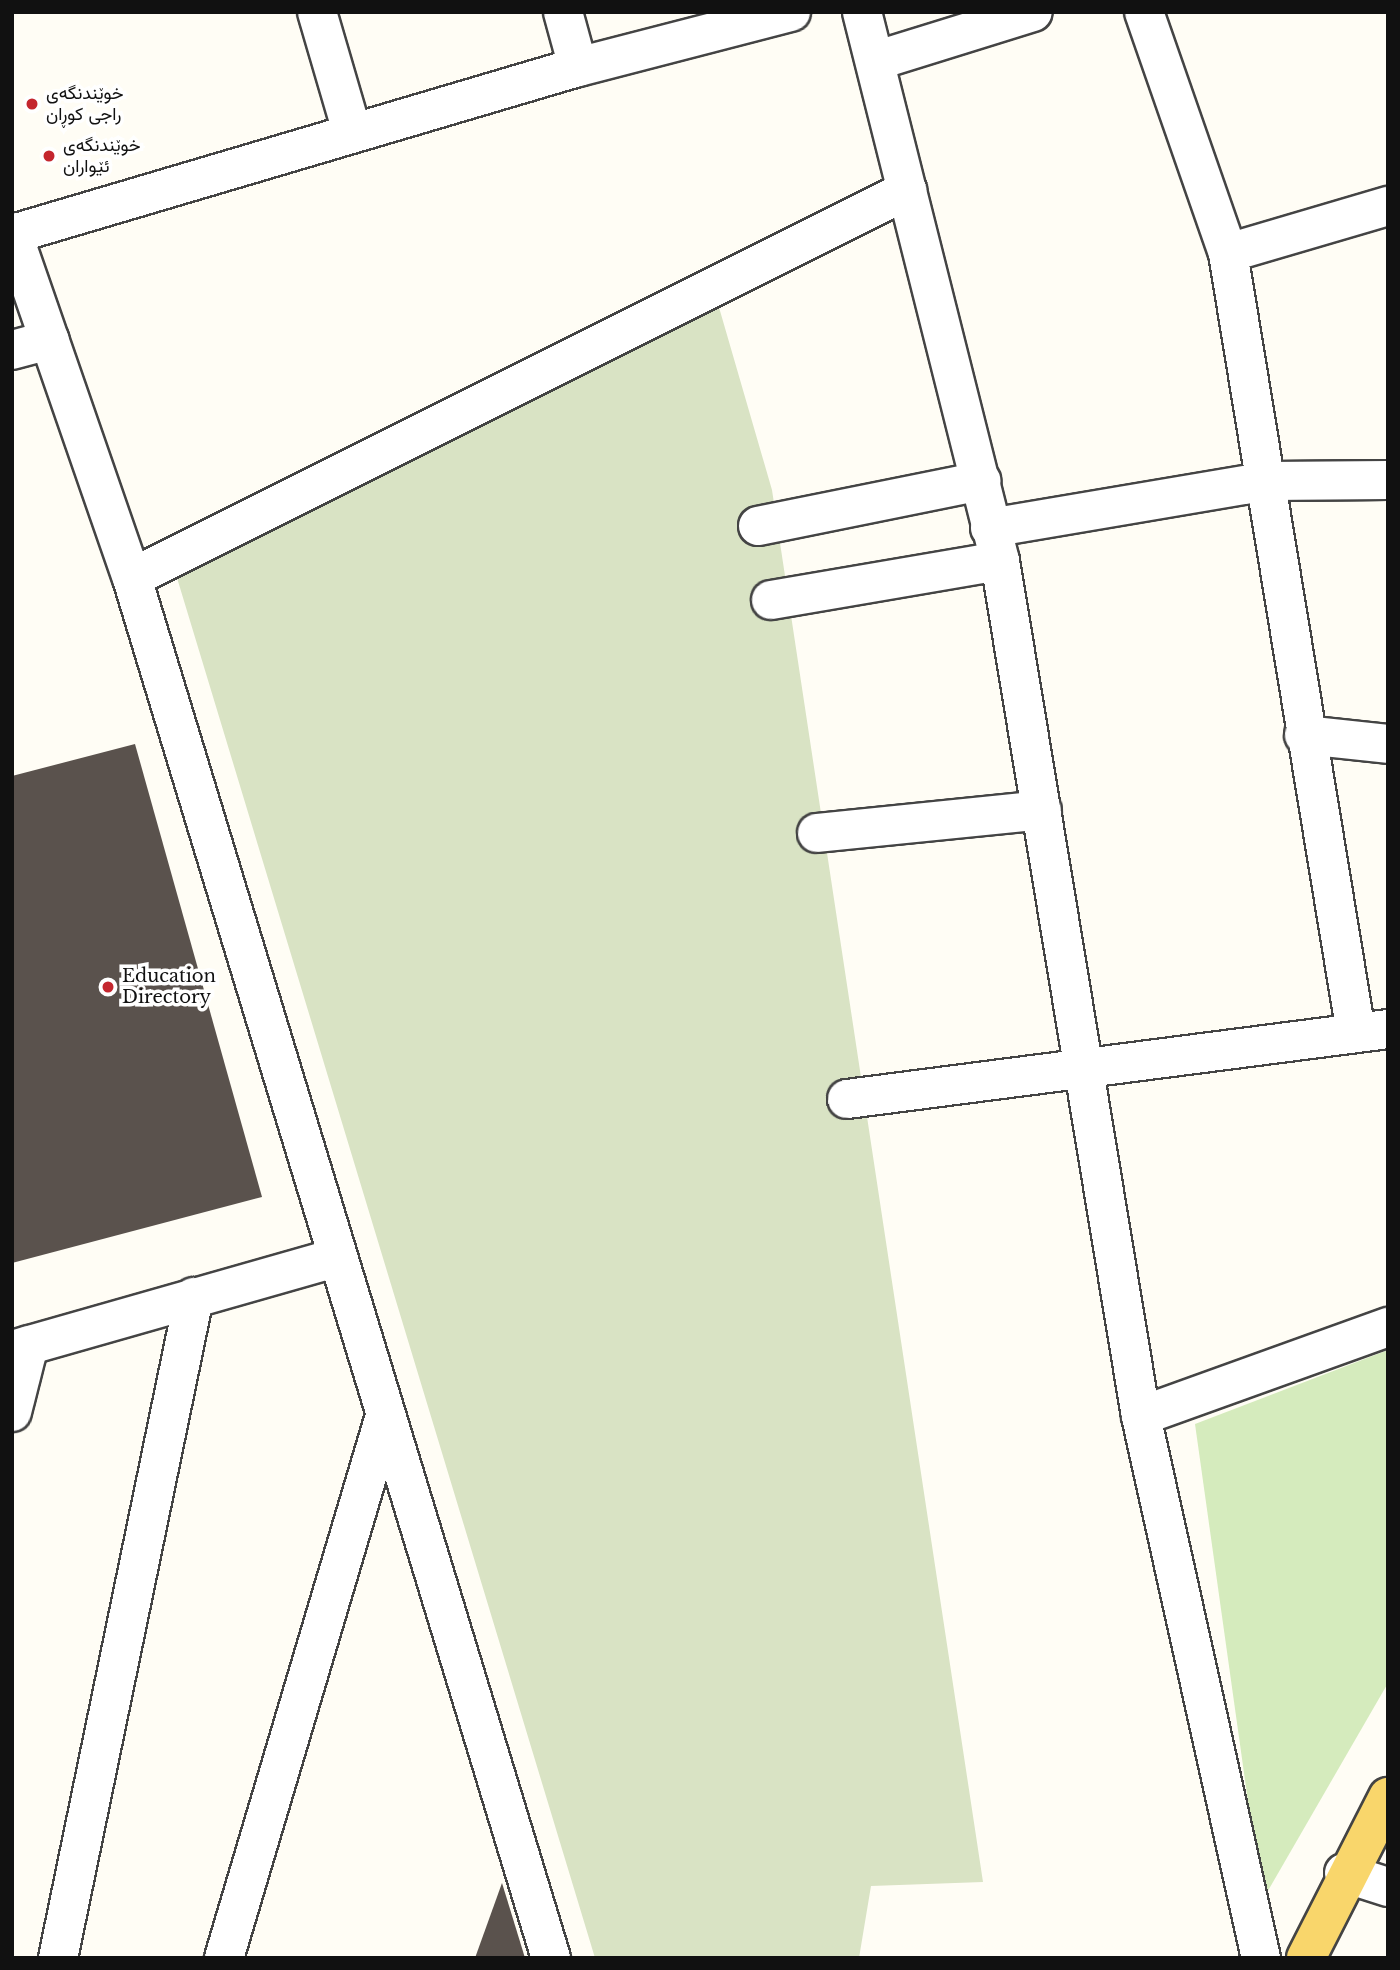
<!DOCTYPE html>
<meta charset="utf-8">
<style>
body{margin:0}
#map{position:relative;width:1400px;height:1970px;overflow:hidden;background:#fffdf5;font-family:"Libre Baskerville",Vazirmatn,serif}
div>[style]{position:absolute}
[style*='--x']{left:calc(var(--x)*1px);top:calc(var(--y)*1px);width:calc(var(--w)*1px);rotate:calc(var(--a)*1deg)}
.green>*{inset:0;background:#d5ebbd}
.cemetery>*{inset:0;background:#d9e3c4}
.building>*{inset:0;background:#5a524d}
.roads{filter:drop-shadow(2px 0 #444) drop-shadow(-2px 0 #444) drop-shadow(0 2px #444) drop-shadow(0 -2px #444)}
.minor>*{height:38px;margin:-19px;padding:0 19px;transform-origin:19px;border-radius:19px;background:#fff}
.major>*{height:38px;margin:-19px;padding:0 19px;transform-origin:19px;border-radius:19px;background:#f9d66b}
.dots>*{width:19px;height:19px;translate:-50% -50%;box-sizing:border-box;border:4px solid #fff;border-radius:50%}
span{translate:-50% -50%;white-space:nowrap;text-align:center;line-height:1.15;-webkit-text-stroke:7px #fff;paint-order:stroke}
.poi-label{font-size:18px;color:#111}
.left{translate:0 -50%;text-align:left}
.frame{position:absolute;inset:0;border:14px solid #111;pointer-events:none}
</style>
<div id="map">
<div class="green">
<i style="clip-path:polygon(1388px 1350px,1388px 1683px,1262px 1901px,1195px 1424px)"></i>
</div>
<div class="cemetery">
<i style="clip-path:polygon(716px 297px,772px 490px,983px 1882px,871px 1886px,859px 1958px,595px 1958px,174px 568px)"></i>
</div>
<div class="building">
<i style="clip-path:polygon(135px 744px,262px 1197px,12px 1263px,12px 776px)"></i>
<i style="clip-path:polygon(502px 1883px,525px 1958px,475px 1958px)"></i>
</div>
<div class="roads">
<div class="minor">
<i style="--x:317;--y:12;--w:125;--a:73.7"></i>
<i style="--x:563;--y:12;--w:57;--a:74.7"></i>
<i style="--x:862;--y:12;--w:566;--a:75.89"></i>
<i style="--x:1000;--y:561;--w:867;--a:80.64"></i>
<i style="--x:1141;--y:1416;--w:555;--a:77.52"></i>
<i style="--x:1144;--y:12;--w:255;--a:70.8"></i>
<i style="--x:1228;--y:253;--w:790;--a:80.68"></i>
<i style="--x:875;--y:61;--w:165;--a:-17.2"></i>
<i style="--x:12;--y:232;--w:366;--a:70.9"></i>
<i style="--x:132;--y:578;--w:1442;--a:73.11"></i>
<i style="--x:13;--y:234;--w:589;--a:-16.47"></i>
<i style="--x:578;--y:67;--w:220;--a:-14.5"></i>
<i style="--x:1228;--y:253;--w:167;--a:-16.4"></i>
<i style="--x:12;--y:350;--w:39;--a:-15"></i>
<i style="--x:758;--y:526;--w:228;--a:-11.4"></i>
<i style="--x:990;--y:528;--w:283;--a:-9.6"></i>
<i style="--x:1269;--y:481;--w:119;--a:-0.5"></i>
<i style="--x:132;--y:578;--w:867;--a:-26.59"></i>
<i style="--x:771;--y:600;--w:232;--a:-9.7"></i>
<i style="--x:1304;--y:735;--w:84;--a:6.1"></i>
<i style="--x:817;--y:833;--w:226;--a:-5.8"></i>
<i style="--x:847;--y:1099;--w:546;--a:-7.37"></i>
<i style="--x:12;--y:1350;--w:337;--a:-15.9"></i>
<i style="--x:12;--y:1412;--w:69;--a:-75.8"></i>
<i style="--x:1141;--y:1416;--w:263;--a:-19.8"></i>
<i style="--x:1344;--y:1873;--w:46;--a:17.7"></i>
<i style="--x:58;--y:1958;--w:675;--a:-78.37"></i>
<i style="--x:224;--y:1958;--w:565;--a:-73.46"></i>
</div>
<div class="major">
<i style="--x:1306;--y:1958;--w:181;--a:-63"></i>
</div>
</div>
<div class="dots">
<i style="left:32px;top:104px;background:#c4262e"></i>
<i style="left:49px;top:156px;background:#c4262e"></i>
<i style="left:108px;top:987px;background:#c4262e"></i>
</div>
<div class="poi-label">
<span class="left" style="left:46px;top:104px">خوێندنگه‌ی<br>راجی كوڕان</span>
<span class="left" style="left:63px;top:156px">خوێندنگه‌ی<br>ئێواران</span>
<span class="left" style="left:122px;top:987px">Education<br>Directory</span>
</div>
<div class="frame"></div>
</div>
